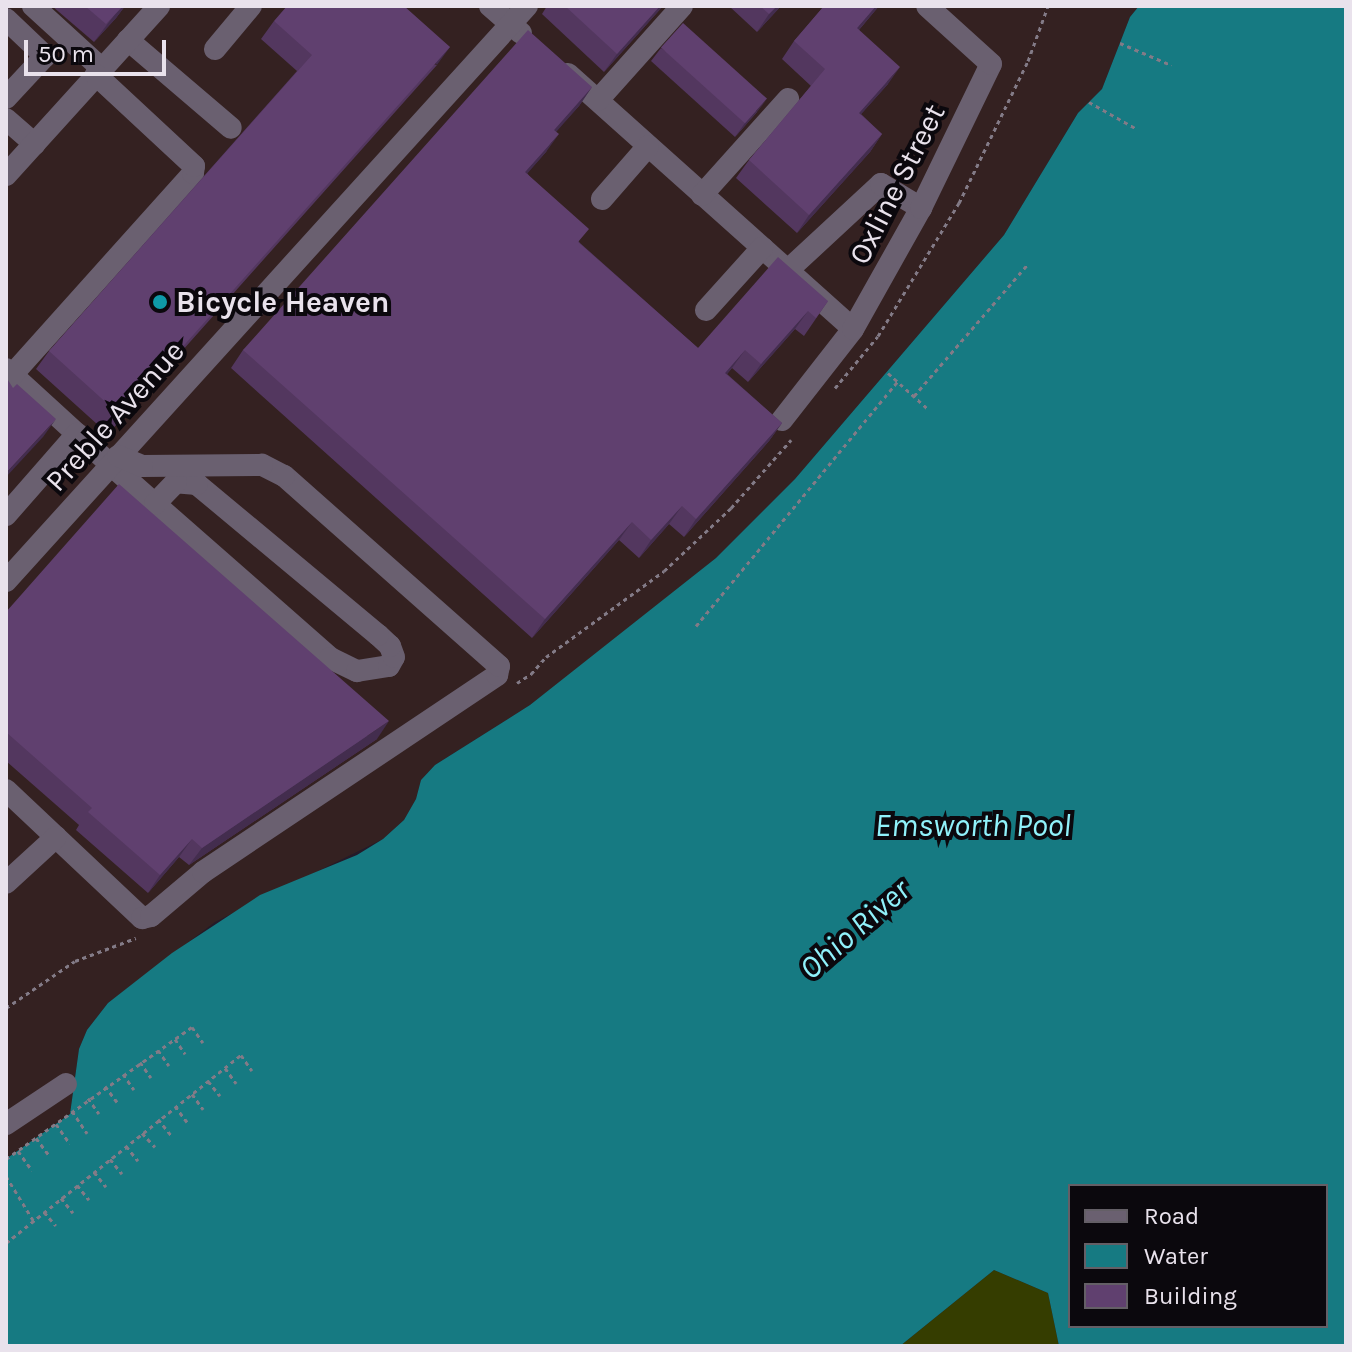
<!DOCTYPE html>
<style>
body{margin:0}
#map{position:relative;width:1352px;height:1352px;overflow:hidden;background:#241b29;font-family:Karla,sans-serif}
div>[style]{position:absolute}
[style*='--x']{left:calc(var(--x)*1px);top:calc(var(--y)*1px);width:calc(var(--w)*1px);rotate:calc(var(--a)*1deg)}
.industrial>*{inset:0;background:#342121}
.green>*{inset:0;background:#353d00}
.water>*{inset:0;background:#167a82}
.path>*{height:3px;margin-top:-1.5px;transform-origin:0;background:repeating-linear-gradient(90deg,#837b87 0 4px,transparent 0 8px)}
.minor>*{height:22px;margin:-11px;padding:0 11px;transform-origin:11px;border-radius:11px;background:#6a6070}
.wall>*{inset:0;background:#53375f}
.shaded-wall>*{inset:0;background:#432d4e;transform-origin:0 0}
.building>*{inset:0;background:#60406f;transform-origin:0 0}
.dots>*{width:22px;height:22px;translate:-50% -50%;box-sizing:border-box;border:4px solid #0b080d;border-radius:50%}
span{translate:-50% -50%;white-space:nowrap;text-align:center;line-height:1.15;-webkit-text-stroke:8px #0b080d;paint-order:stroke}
.street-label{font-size:30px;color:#e9e2ec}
.poi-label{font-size:30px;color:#e9e2ec;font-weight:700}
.left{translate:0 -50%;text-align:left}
.water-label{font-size:32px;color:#90f1fa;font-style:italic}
.frame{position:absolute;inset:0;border:8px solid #e9e2ec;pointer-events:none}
.legend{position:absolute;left:1068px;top:1184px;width:260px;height:144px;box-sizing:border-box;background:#0b080d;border:2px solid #645f66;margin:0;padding:10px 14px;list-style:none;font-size:24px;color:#e9e2ec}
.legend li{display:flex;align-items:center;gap:16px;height:40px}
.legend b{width:40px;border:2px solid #645f66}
.scale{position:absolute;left:24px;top:40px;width:142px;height:36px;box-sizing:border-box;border:4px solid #e9e2ec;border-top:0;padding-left:10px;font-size:24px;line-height:28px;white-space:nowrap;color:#e9e2ec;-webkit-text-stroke:6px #0b080d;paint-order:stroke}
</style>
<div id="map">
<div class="industrial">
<i style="clip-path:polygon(6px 6px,1139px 6px,1130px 17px,1102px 89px,1078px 113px,1004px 235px,795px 479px,716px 558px,579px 668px,530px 705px,435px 765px,421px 780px,416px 799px,404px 820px,383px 839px,215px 922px,108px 1003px,87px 1030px,79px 1049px,70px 1114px,6px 1159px)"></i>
</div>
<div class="green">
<i style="clip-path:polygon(994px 1270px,1048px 1293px,1059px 1346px,900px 1346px)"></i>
</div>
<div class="water">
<i style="clip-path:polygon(evenodd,1139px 6px,1346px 6px,1346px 1346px,1059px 1346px,1048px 1293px,994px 1270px,900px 1346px,6px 1346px,6px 1159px,70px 1114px,79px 1049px,87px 1030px,108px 1003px,172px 953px,260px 895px,357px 855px,383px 839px,404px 820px,416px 799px,421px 780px,435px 765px,530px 705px,716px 558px,795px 479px,1004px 235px,1078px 113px,1102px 89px,1130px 17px,1139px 6px,1070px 1186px,1326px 1186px,1326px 1326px,1070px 1326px,1070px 1186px)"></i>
</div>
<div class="path">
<i style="--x:1120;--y:43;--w:56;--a:23.3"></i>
<i style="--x:1089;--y:102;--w:55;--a:29.4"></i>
<i style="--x:888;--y:373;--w:54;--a:42"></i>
<i style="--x:835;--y:388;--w:67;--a:-50.4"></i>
<i style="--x:878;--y:336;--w:156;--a:-58.7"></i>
<i style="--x:959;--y:203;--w:158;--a:-64.1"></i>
<i style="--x:1028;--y:61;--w:59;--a:-70"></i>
<i style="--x:914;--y:396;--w:173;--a:-49.2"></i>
<i style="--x:696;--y:626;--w:318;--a:-50.5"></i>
<i style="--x:517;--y:683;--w:17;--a:-33"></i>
<i style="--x:531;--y:674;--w:23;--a:-49"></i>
<i style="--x:546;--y:657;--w:146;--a:-36.1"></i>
<i style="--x:664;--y:571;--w:92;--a:-43.2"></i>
<i style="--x:731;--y:508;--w:91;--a:-48.6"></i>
<i style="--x:6;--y:1008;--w:83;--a:-34.3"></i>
<i style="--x:75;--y:961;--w:65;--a:-20.7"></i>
<i style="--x:175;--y:1039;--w:18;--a:56"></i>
<i style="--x:158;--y:1050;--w:19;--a:55"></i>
<i style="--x:140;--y:1062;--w:19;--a:55"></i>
<i style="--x:225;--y:1068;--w:19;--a:54"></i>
<i style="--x:123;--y:1074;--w:19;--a:55"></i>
<i style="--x:208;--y:1081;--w:19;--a:51"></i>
<i style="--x:105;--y:1086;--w:20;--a:53"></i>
<i style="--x:192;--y:1094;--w:19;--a:54"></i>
<i style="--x:88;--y:1098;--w:19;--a:55"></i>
<i style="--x:175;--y:1106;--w:20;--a:53"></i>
<i style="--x:72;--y:1111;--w:27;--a:56"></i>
<i style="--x:158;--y:1119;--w:21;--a:51"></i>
<i style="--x:56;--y:1124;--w:24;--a:55"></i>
<i style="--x:142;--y:1133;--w:19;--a:47"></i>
<i style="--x:36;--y:1138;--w:21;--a:53"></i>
<i style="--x:126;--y:1146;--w:19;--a:51"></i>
<i style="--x:18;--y:1151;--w:24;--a:54"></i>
<i style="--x:6;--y:1159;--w:228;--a:-35.4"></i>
<i style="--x:192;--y:1027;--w:19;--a:55"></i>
<i style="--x:110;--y:1159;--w:19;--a:51"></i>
<i style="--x:94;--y:1172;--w:19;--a:51"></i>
<i style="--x:6;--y:1176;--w:52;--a:58.5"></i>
<i style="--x:77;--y:1185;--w:19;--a:51"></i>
<i style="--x:61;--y:1198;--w:19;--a:51"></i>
<i style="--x:44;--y:1212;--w:18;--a:49"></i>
<i style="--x:6;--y:1243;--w:301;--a:-38.7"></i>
<i style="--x:241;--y:1055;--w:19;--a:55"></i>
</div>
<div class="minor">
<i style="--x:33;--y:6;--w:93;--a:42.4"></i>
<i style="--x:490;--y:6;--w:41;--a:41.1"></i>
<i style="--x:6;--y:19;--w:54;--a:43.5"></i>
<i style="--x:45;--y:56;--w:57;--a:132.9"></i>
<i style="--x:128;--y:40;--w:135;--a:40.5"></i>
<i style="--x:215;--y:49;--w:56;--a:-50.1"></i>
<i style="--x:568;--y:74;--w:382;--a:41.8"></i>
<i style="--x:598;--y:100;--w:126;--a:-48.2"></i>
<i style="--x:6;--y:119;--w:38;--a:41"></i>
<i style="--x:6;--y:175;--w:228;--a:-47.8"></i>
<i style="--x:702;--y:195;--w:129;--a:-48.1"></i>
<i style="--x:602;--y:199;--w:70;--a:-49"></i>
<i style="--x:787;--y:271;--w:128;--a:-42.8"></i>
<i style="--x:881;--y:184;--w:47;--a:31"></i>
<i style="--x:706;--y:310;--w:84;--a:-47.9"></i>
<i style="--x:6;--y:369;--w:142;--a:42.4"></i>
<i style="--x:111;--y:465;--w:59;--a:41.6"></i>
<i style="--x:155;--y:504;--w:233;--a:41.3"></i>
<i style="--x:330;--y:658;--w:30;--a:26"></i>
<i style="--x:357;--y:671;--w:32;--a:-9"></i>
<i style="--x:389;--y:666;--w:10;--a:-61"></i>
<i style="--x:394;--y:657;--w:12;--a:-110"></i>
<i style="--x:390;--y:646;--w:16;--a:-137"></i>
<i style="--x:378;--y:635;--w:236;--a:-140.2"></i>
<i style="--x:197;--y:484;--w:21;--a:-175"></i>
<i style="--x:176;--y:482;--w:30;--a:134"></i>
<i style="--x:12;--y:375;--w:271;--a:-48.1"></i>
<i style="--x:193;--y:173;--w:7;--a:-82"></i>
<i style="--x:194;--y:166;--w:134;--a:-137.1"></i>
<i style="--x:782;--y:420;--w:115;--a:-52"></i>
<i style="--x:853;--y:329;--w:139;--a:-60.7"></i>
<i style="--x:921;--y:208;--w:160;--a:-64.1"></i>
<i style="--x:991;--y:64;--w:86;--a:-137.8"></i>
<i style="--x:6;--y:515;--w:108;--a:-48.8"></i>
<i style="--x:6;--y:581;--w:776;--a:-47.82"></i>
<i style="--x:6;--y:790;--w:187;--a:43.3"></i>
<i style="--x:142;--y:918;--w:9;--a:-13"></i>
<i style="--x:151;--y:916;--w:68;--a:-40.2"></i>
<i style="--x:203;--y:872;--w:354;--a:-33.8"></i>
<i style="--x:497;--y:675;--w:9;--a:-77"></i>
<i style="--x:499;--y:666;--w:287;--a:-138.5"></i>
<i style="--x:284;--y:476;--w:25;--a:-153"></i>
<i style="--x:262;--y:465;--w:120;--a:179.5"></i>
<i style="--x:142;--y:466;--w:26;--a:-157"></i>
<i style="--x:6;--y:883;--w:68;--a:-42.6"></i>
<i style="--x:6;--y:1124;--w:72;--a:-33.7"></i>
</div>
<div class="wall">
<i style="clip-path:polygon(52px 6px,125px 6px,116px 18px,94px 42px)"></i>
<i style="clip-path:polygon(547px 6px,663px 6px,604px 72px,542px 14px)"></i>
<i style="clip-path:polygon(729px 6px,781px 6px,757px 32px)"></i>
<i style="clip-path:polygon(824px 6px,879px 6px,859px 30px,888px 84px,861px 114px,882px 134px,870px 152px,797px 233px,736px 178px,749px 160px,811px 86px,782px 59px,794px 41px)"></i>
<i style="clip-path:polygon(274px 21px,437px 65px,108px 434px,36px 369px,49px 351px,297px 71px,261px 39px)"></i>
<i style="clip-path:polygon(661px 48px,757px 112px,735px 137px,651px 61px)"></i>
<i style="clip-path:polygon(592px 87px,579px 106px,556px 131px,546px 152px,527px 173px,580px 243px,698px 348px,828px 301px,804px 336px,795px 329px,748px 382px,732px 368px,727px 374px,782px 423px,769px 441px,684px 537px,669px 524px,639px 558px,619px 540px,532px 638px,231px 368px,243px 350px)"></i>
<i style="clip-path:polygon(6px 612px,377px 739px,189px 865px,179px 857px,148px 893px,76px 830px,79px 825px,6px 761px)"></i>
</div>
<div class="shaded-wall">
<i style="clip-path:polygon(121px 6px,125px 6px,116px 18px,94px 42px)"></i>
<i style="clip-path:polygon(660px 6px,663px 6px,604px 72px,617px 54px)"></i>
<i style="clip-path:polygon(777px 6px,781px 6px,757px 32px,769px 14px)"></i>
<i style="clip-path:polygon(876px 6px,879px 6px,845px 46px,857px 28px)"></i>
<i style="left:450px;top:47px;width:22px;height:494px;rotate:126deg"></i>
<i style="clip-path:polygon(900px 67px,888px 84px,847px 130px,859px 113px)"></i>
<i style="clip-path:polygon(592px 87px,579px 106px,542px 148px,554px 130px)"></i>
<i style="clip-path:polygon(767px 99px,757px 112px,735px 137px,745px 123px)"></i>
<i style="clip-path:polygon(559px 134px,546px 152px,513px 190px,525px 172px)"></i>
<i style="clip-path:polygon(882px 134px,870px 152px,797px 233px,809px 215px)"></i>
<i style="clip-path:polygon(808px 311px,795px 329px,748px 382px,761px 364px)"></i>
<i style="clip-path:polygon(745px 350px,732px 368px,713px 391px,725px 373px)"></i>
<i style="clip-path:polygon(56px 419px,43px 437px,6px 477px,6px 473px)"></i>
<i style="clip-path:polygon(782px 423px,769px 441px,684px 537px,696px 519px)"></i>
<i style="clip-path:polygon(682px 506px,669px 524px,639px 558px,651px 540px)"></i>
<i style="clip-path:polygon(632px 522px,619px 540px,532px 638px,545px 619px)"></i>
<i style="clip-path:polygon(389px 721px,377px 739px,189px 865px,202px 848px)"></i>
<i style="clip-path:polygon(192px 839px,179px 857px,148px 893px,160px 875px)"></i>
</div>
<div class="building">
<i style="clip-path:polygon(85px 6px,123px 6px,106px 24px)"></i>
<i style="clip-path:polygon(287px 6px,404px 6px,450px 47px,121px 416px,49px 351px,312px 55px,274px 21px)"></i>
<i style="clip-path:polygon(565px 6px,660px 6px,617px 54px)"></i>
<i style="clip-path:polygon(760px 6px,777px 6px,769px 14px)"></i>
<i style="clip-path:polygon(824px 6px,876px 6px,857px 28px,900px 67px,859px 113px,882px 134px,809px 215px,749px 160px,825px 69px,794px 41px)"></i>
<i style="left:683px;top:23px;width:113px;height:33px;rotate:42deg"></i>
<i style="clip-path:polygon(528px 30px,592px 87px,554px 130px,559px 134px,525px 172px,589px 229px,578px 242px,698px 348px,778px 257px,828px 301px,816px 318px,808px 311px,761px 364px,745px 350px,725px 373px,782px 423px,696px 519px,682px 506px,651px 540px,632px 522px,545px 619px,243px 350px)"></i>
<i style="clip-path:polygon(6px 377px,13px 388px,17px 384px,56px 419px,6px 473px)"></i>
<i style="clip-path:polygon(119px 484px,389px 721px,202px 848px,192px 839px,160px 875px,88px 812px,92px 808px,6px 732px,6px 612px)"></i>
</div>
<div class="dots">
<i style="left:160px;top:302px;background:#0f9aa8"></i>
</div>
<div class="street-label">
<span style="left:897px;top:184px;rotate:-63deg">Oxline Street</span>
<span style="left:115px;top:416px;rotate:-48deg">Preble Avenue</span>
</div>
<div class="poi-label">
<span class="left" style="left:176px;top:302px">Bicycle Heaven</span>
</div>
<div class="water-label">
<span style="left:973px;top:826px">Emsworth Pool</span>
<span style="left:855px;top:930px;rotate:-41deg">Ohio River</span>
</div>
<div class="frame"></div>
<ul class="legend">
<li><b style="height:10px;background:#6a6070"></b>Road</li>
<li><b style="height:22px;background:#167a82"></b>Water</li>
<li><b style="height:22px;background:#60406f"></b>Building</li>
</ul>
<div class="scale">50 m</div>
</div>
